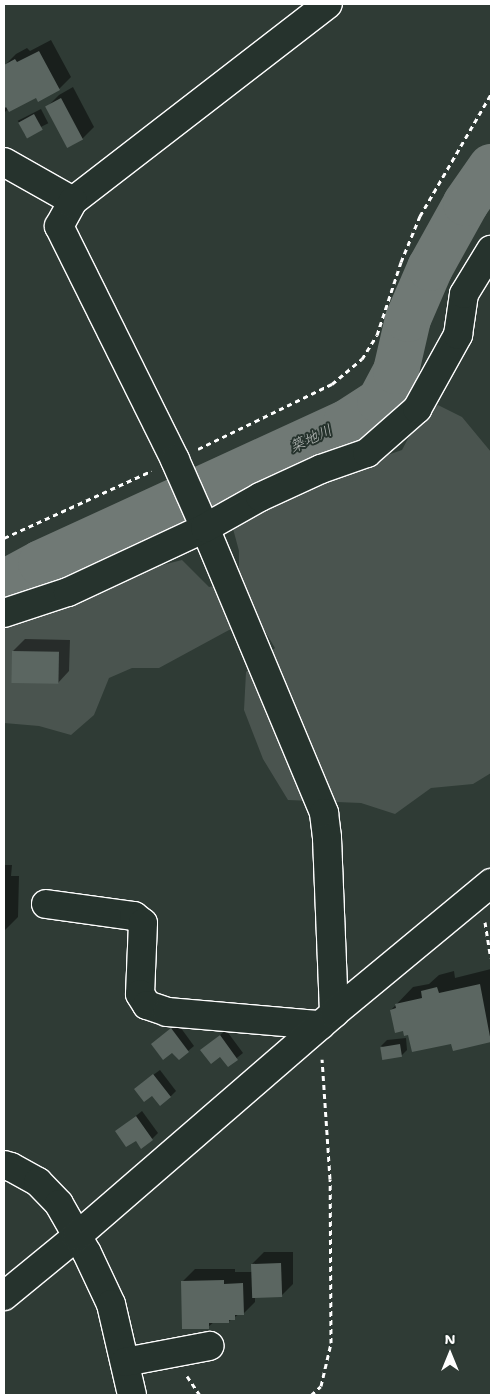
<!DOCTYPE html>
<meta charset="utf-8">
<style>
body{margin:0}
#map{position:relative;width:495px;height:1399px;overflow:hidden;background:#2f3b35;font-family:"Shantell Sans","Klee One",sans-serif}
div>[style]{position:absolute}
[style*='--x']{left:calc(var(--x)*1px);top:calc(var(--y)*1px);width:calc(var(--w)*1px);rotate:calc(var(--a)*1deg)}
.green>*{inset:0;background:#4a544f}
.shadow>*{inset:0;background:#0007;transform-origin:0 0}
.river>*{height:46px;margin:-23px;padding:0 23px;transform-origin:23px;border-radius:23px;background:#707975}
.building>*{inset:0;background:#5b6661;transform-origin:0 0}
.path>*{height:3px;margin-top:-1.5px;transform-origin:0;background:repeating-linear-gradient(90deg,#fff 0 5px,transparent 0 9px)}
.roads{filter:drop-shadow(1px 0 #fff) drop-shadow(-1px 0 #fff) drop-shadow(0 1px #fff) drop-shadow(0 -1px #fff)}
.minor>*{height:28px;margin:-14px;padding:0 14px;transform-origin:14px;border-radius:14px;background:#26332d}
span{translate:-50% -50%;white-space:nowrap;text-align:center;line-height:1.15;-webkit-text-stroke:4px #26332d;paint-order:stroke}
.water-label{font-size:15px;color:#b8bcba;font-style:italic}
.frame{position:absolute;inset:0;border:5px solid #fff;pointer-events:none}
.north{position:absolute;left:425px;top:1329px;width:50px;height:50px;-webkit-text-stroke:4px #26332d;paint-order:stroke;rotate:0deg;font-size:14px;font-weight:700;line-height:20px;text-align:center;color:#fff}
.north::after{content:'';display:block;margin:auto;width:18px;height:22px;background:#fff;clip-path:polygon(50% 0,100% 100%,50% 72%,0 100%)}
</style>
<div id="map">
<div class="green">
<i style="clip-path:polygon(438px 405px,462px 417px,491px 452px,491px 773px,473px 784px,431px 788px,395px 814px,361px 803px,288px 800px,263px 759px,244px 710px,246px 672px,275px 648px,263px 628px,229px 630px,159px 668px,132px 668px,109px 678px,94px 715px,71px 735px,39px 726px,4px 723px,4px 624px,138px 571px,182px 560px,209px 587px,239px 580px,239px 551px,232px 525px,346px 469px,402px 450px,415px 425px)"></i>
</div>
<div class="shadow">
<i style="clip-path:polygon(51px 40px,71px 77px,59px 89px,36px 96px,8px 109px,4px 113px,4px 66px,16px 54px,27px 48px,30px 51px)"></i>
<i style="clip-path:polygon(73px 87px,94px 127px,82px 139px,68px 147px,47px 107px,59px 95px)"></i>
<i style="left:41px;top:109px;width:16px;height:26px;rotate:63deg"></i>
<i style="clip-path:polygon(25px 639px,70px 640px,69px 671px,58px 683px,13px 651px)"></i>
<i style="clip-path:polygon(4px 865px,12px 865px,11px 876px,19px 876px,18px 917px,4px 931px)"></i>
<i style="clip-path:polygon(491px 969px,491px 1041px,454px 1049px,452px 1042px,409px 1033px,391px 1010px,413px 987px,429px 984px,439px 975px,454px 971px,455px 978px)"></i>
<i style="clip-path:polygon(178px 1024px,194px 1046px,188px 1051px,159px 1038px)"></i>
<i style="clip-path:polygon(226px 1030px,243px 1053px,228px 1065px,221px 1055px,202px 1050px)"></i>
<i style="clip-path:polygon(406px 1038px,407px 1050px,401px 1056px,381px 1046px,387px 1040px)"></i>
<i style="clip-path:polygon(160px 1070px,176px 1091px,170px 1097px,142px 1083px)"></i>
<i style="clip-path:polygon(142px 1111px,158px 1133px,152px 1139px,117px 1131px)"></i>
<i style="clip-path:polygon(264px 1252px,293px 1252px,293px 1284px,281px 1296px,255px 1297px,255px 1302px,243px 1314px,239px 1314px,228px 1322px,214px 1322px,208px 1327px,183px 1281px,195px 1269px,235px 1269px,235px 1272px,252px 1272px,252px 1264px)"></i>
</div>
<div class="river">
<i style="--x:4;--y:583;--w:42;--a:-28.4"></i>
<i style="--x:41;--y:563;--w:336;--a:-24.7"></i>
<i style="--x:346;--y:423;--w:40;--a:-32.9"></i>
<i style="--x:380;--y:401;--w:34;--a:-62"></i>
<i style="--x:396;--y:371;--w:53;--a:-77"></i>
<i style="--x:408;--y:319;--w:56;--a:-66.7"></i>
<i style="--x:430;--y:268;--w:74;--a:-61"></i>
<i style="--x:466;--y:203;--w:44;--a:-55.2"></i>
</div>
<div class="building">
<i style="clip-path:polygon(39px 51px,60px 90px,38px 102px,36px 98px,9px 112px,6px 107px,4px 109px,4px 65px,15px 59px,17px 62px)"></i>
<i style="left:61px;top:98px;width:47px;height:18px;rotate:62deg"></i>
<i style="left:34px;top:114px;width:18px;height:18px;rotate:61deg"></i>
<i style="left:12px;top:651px;width:47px;height:32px;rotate:1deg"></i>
<i style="clip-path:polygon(480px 984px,491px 1042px,453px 1051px,451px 1044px,412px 1052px,408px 1035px,404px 1036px,403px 1031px,395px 1033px,390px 1010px,396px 1008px,395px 1004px,422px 998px,421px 991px,437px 987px,439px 993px)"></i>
<i style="clip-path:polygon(171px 1028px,189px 1052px,179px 1060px,172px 1053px,163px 1060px,151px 1044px)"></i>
<i style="clip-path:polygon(220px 1035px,238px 1060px,228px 1067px,220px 1057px,211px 1064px,200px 1050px)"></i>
<i style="left:400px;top:1044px;width:13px;height:20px;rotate:81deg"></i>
<i style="clip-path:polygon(153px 1074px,171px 1097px,160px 1106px,152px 1096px,144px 1102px,134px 1089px)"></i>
<i style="clip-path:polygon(136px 1116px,153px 1140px,141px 1149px,136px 1141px,126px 1147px,115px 1131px)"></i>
<i style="left:281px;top:1263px;width:34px;height:30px;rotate:88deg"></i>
<i style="clip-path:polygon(224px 1280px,224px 1284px,243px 1283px,244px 1315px,235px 1315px,235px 1320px,229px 1320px,229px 1323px,209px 1323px,209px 1329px,182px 1329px,181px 1281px)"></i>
</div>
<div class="path">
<i style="--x:198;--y:449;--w:149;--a:-25.9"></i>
<i style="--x:332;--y:384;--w:39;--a:-40"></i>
<i style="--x:362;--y:359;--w:28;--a:-58"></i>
<i style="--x:377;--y:335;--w:77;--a:-71.8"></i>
<i style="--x:401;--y:262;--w:50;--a:-67.6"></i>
<i style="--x:420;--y:216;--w:141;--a:-59.8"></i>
<i style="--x:4;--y:538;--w:162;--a:-24.5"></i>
<i style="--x:485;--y:922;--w:36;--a:81"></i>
<i style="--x:187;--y:1376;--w:23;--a:56"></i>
<i style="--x:311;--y:1395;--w:13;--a:-42"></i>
<i style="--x:321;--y:1386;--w:44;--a:-76.9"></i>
<i style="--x:331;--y:1343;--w:164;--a:-90.3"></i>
<i style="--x:330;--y:1179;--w:120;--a:-93.8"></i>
</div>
<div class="roads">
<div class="minor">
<i style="--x:4;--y:162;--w:79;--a:29.5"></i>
<i style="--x:73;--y:201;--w:322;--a:-37.7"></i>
<i style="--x:73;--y:201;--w:29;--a:119"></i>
<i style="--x:59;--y:226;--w:261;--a:63.6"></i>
<i style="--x:175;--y:460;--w:74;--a:66.2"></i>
<i style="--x:205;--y:528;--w:309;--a:67.3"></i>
<i style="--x:324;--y:813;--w:25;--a:83"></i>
<i style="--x:327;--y:838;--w:175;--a:87.7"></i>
<i style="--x:4;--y:613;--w:67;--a:-18.2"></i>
<i style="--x:68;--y:592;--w:151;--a:-25"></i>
<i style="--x:205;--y:528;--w:63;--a:-29.4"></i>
<i style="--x:260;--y:497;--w:67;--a:-24.7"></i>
<i style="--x:321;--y:469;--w:49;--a:-19.2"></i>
<i style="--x:367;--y:453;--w:67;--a:-41.3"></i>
<i style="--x:417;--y:409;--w:85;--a:-61"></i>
<i style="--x:458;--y:335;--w:41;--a:-81.7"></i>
<i style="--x:464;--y:294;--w:52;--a:-58.5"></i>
<i style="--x:46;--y:904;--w:89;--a:7.8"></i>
<i style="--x:134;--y:916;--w:11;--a:38"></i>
<i style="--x:143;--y:923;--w:71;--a:92.4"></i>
<i style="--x:140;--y:994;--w:13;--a:58"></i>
<i style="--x:147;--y:1005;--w:21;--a:19"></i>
<i style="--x:167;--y:1012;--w:154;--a:4.9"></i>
<i style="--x:4;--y:1165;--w:7;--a:16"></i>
<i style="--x:11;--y:1167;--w:31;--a:29"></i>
<i style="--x:38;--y:1182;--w:30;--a:46"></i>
<i style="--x:59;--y:1204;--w:56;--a:60.3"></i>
<i style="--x:87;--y:1253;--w:56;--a:64.8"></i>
<i style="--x:111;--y:1304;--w:93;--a:77"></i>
<i style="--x:4;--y:1296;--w:94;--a:-39.4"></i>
<i style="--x:77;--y:1236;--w:340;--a:-40.9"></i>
<i style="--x:334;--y:1013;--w:204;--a:-39.6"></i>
<i style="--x:125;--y:1362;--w:86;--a:-10.8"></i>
</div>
</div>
<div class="water-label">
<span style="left:311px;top:439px;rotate:-25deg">築地川</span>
</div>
<div class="frame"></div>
<div class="north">N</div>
</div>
